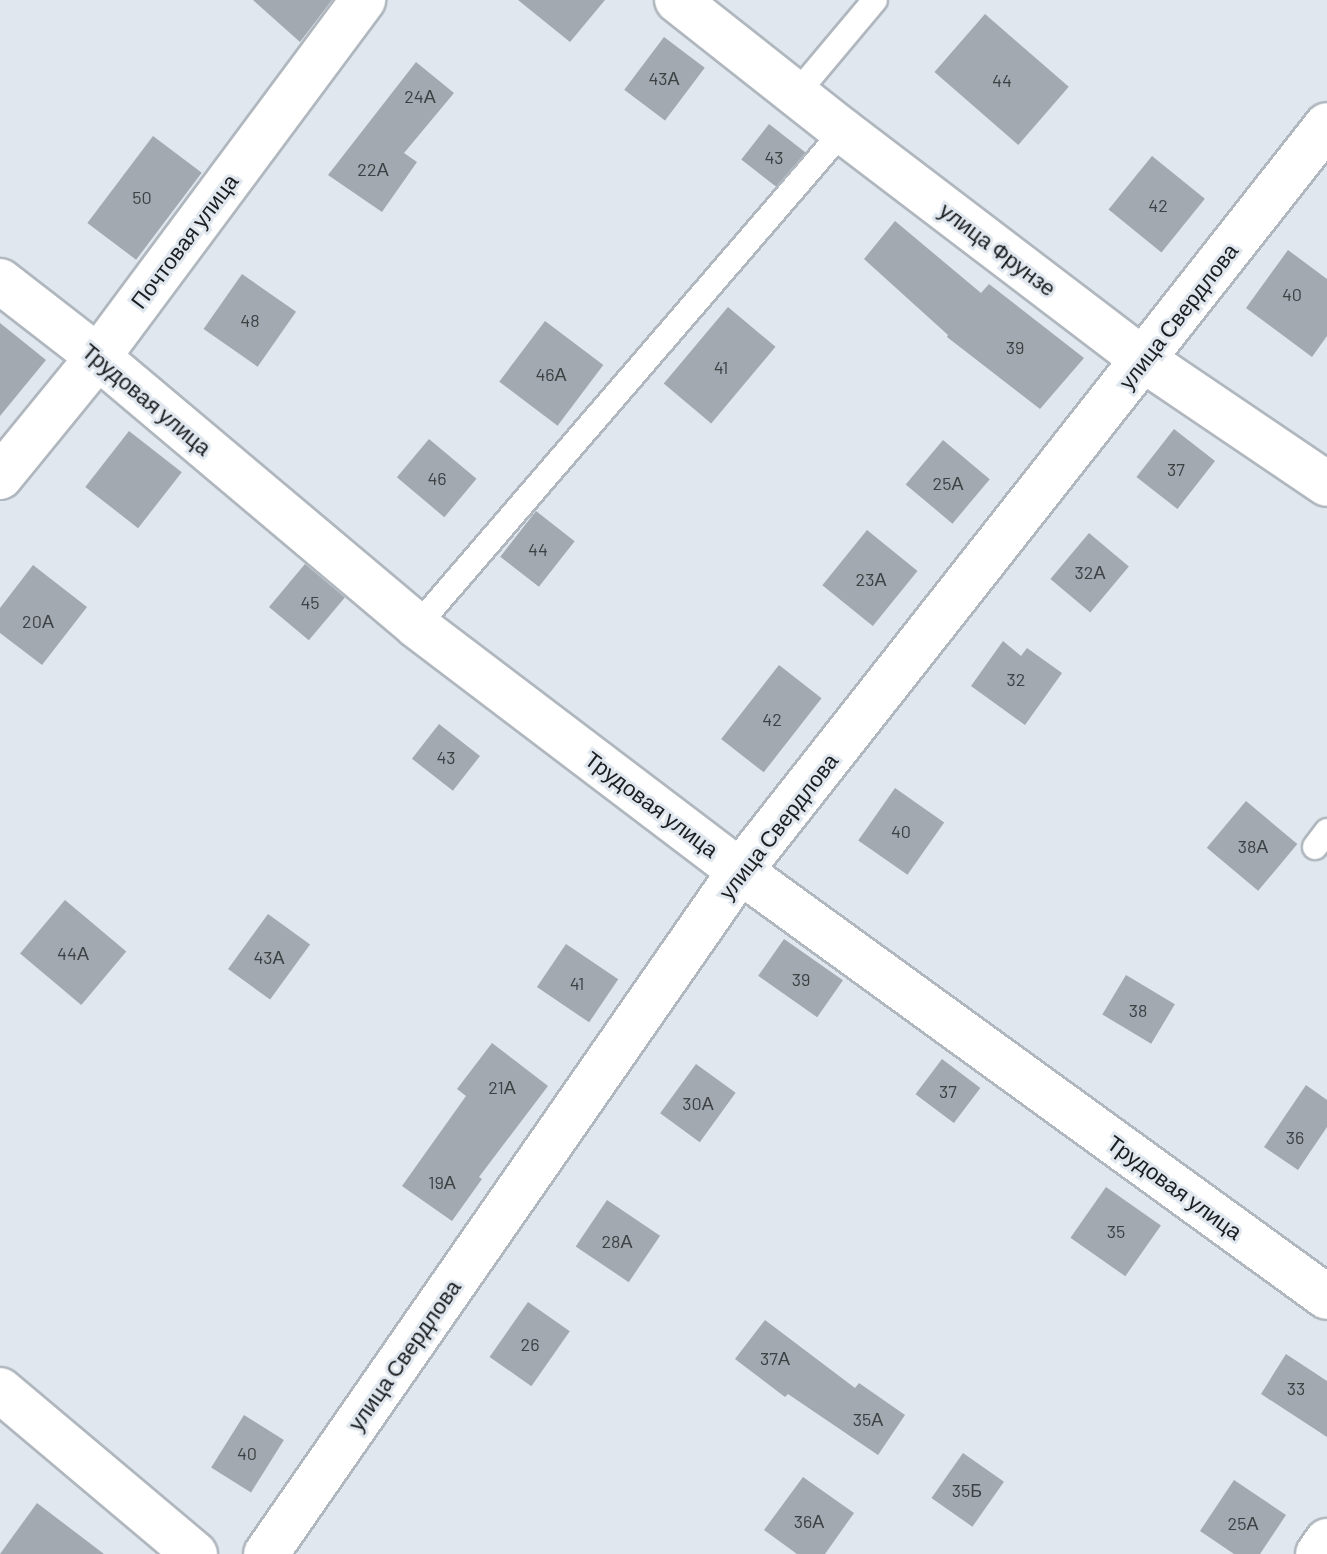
<!DOCTYPE html>
<meta charset="utf-8">
<style>
body{margin:0}
#map{position:relative;width:1327px;height:1554px;overflow:hidden;background:#e0e7ee;font-family:Barlow,sans-serif}
div>[style]{position:absolute}
[style*='--x']{left:calc(var(--x)*1px);top:calc(var(--y)*1px);width:calc(var(--w)*1px);rotate:calc(var(--a)*1deg)}
.building>*{inset:0;background:#a2a9b0;transform-origin:0 0}
.roads{filter:drop-shadow(2px 0 #b0b7be) drop-shadow(-2px 0 #b0b7be) drop-shadow(0 2px #b0b7be) drop-shadow(0 -2px #b0b7be)}
.service>*{height:24px;margin:-12px;padding:0 12px;transform-origin:12px;border-radius:12px;background:#fff}
.minor>*{height:44px;margin:-22px;padding:0 22px;transform-origin:22px;border-radius:22px;background:#fff}
.tertiary>*{height:44px;margin:-22px;padding:0 22px;transform-origin:22px;border-radius:22px;background:#fff}
span{translate:-50% -50%;white-space:nowrap;text-align:center;line-height:1.15;-webkit-text-stroke:6px #e0e7ee;paint-order:stroke}
.number-label{font-size:18px;color:#3d4144}
.number-label span{-webkit-text-stroke-width:0}
.street-label{font-size:22px;color:#1b1e20}
</style>
<div id="map">
<div class="building">
<i style="clip-path:polygon(253px 0,332px 0,300px 42px)"></i>
<i style="clip-path:polygon(518px 0,605px 0,570px 42px)"></i>
<i style="left:985px;top:14px;width:111px;height:77px;rotate:41deg"></i>
<i style="left:664px;top:37px;width:51px;height:66px;rotate:37deg"></i>
<i style="clip-path:polygon(416px 62px,454px 93px,404px 153px,417px 162px,382px 212px,328px 175px)"></i>
<i style="left:769px;top:124px;width:46px;height:45px;rotate:38deg"></i>
<i style="left:153px;top:136px;width:61px;height:109px;rotate:37deg"></i>
<i style="left:1152px;top:156px;width:68px;height:69px;rotate:39deg"></i>
<i style="clip-path:polygon(895px 221px,981px 293px,989px 284px,1084px 358px,1040px 409px,947px 337px,948px 335px,864px 259px)"></i>
<i style="clip-path:polygon(1288px 250px,1327px 279px,1327px 336px,1312px 357px,1246px 308px)"></i>
<i style="left:242px;top:274px;width:66px;height:67px;rotate:35deg"></i>
<i style="left:728px;top:307px;width:62px;height:100px;rotate:40deg"></i>
<i style="left:545px;top:321px;width:73px;height:76px;rotate:37deg"></i>
<i style="clip-path:polygon(0 323px,46px 360px,0 416px)"></i>
<i style="left:1174px;top:429px;width:52px;height:61px;rotate:38deg"></i>
<i style="left:129px;top:431px;width:67px;height:71px;rotate:38deg"></i>
<i style="left:429px;top:439px;width:62px;height:50px;rotate:40deg"></i>
<i style="left:943px;top:440px;width:61px;height:58px;rotate:40deg"></i>
<i style="left:536px;top:511px;width:49px;height:58px;rotate:38deg"></i>
<i style="left:867px;top:530px;width:65px;height:71px;rotate:39deg"></i>
<i style="left:1089px;top:533px;width:52px;height:60px;rotate:40deg"></i>
<i style="left:305px;top:564px;width:52px;height:56px;rotate:40deg"></i>
<i style="clip-path:polygon(33px 565px,87px 607px,42px 665px,0 633px,0 608px)"></i>
<i style="clip-path:polygon(1003px 641px,1021px 656px,1027px 648px,1062px 673px,1025px 725px,971px 686px)"></i>
<i style="left:779px;top:665px;width:54px;height:94px;rotate:38deg"></i>
<i style="left:439px;top:724px;width:52px;height:44px;rotate:38deg"></i>
<i style="left:895px;top:788px;width:60px;height:64px;rotate:35deg"></i>
<i style="left:1246px;top:801px;width:67px;height:61px;rotate:40deg"></i>
<i style="left:65px;top:900px;width:80px;height:70px;rotate:40deg"></i>
<i style="left:268px;top:914px;width:52px;height:68px;rotate:36deg"></i>
<i style="left:784px;top:939px;width:72px;height:45px;rotate:35deg"></i>
<i style="left:566px;top:944px;width:63px;height:52px;rotate:34deg"></i>
<i style="left:1126px;top:975px;width:57px;height:46px;rotate:31deg"></i>
<i style="clip-path:polygon(492px 1043px,548px 1086px,479px 1177px,482px 1179px,452px 1221px,402px 1186px,466px 1096px,457px 1089px)"></i>
<i style="left:942px;top:1059px;width:48px;height:44px;rotate:37deg"></i>
<i style="left:696px;top:1064px;width:49px;height:61px;rotate:36deg"></i>
<i style="clip-path:polygon(1306px 1085px,1327px 1100px,1327px 1127px,1298px 1170px,1264px 1147px)"></i>
<i style="left:1106px;top:1187px;width:67px;height:62px;rotate:35deg"></i>
<i style="left:607px;top:1200px;width:64px;height:56px;rotate:34deg"></i>
<i style="left:528px;top:1302px;width:51px;height:67px;rotate:35deg"></i>
<i style="clip-path:polygon(765px 1320px,855px 1388px,859px 1383px,905px 1415px,878px 1455px,788px 1394px,785px 1397px,735px 1359px)"></i>
<i style="clip-path:polygon(1286px 1354px,1327px 1381px,1327px 1437px,1261px 1394px)"></i>
<i style="left:244px;top:1415px;width:47px;height:62px;rotate:32deg"></i>
<i style="left:963px;top:1453px;width:50px;height:55px;rotate:35deg"></i>
<i style="clip-path:polygon(803px 1477px,854px 1513px,825px 1554px,797px 1554px,764px 1530px)"></i>
<i style="clip-path:polygon(1234px 1480px,1286px 1515px,1260px 1554px,1234px 1554px,1200px 1531px)"></i>
<i style="clip-path:polygon(37px 1503px,104px 1554px,0 1554px)"></i>
</div>
<div class="roads">
<div class="service">
<i style="--x:797;--y:93;--w:121;--a:-50"></i>
<i style="--x:417;--y:626;--w:653;--a:-49.28"></i>
<i style="--x:1315;--y:847;--w:20;--a:-53"></i>
</div>
<div class="minor">
<i style="--x:677;--y:0;--w:211;--a:38.3"></i>
<i style="--x:843;--y:131;--w:378;--a:37.3"></i>
<i style="--x:1144;--y:360;--w:221;--a:34.1"></i>
<i style="--x:0;--y:281;--w:124;--a:37.8"></i>
<i style="--x:98;--y:357;--w:417;--a:40.1"></i>
<i style="--x:417;--y:626;--w:405;--a:37.2"></i>
<i style="--x:740;--y:871;--w:725;--a:35.97"></i>
<i style="--x:0;--y:477;--w:155;--a:-50.8"></i>
<i style="--x:98;--y:357;--w:445;--a:-53.4"></i>
<i style="--x:0;--y:1390;--w:255;--a:40.1"></i>
<i style="--x:1318;--y:1554;--w:16;--a:-55"></i>
</div>
<div class="tertiary">
<i style="--x:266;--y:1554;--w:831;--a:-55.24"></i>
<i style="--x:740;--y:871;--w:949;--a:-51.8"></i>
</div>
</div>
<div class="number-label">
<span style="left:664px;top:78px">43А</span>
<span style="left:1002px;top:80px">44</span>
<span style="left:420px;top:96px">24А</span>
<span style="left:774px;top:157px">43</span>
<span style="left:373px;top:169px">22А</span>
<span style="left:142px;top:197px">50</span>
<span style="left:1158px;top:205px">42</span>
<span style="left:1292px;top:294px">40</span>
<span style="left:250px;top:320px">48</span>
<span style="left:1015px;top:347px">39</span>
<span style="left:721px;top:367px">41</span>
<span style="left:551px;top:374px">46А</span>
<span style="left:1176px;top:469px">37</span>
<span style="left:437px;top:478px">46</span>
<span style="left:948px;top:483px">25А</span>
<span style="left:538px;top:549px">44</span>
<span style="left:1090px;top:572px">32А</span>
<span style="left:871px;top:579px">23А</span>
<span style="left:310px;top:602px">45</span>
<span style="left:38px;top:621px">20А</span>
<span style="left:1016px;top:679px">32</span>
<span style="left:772px;top:719px">42</span>
<span style="left:446px;top:757px">43</span>
<span style="left:901px;top:831px">40</span>
<span style="left:1253px;top:846px">38А</span>
<span style="left:73px;top:953px">44А</span>
<span style="left:269px;top:957px">43А</span>
<span style="left:801px;top:979px">39</span>
<span style="left:577px;top:983px">41</span>
<span style="left:1138px;top:1010px">38</span>
<span style="left:502px;top:1087px">21А</span>
<span style="left:948px;top:1091px">37</span>
<span style="left:698px;top:1103px">30А</span>
<span style="left:1295px;top:1137px">36</span>
<span style="left:442px;top:1182px">19А</span>
<span style="left:1116px;top:1231px">35</span>
<span style="left:617px;top:1241px">28А</span>
<span style="left:530px;top:1344px">26</span>
<span style="left:775px;top:1358px">37А</span>
<span style="left:1296px;top:1388px">33</span>
<span style="left:868px;top:1419px">35А</span>
<span style="left:247px;top:1453px">40</span>
<span style="left:967px;top:1490px">35Б</span>
<span style="left:809px;top:1521px">36А</span>
<span style="left:1243px;top:1523px">25А</span>
</div>
<div class="street-label">
<span style="left:184px;top:241px;rotate:-53deg">Почтовая улица</span>
<span style="left:998px;top:249px;rotate:37deg">улица Фрунзе</span>
<span style="left:1178px;top:316px;rotate:-52deg">улица Свердлова</span>
<span style="left:147px;top:399px;rotate:40deg">Трудовая улица</span>
<span style="left:652px;top:804px;rotate:37deg">Трудовая улица</span>
<span style="left:778px;top:826px;rotate:-52deg">улица Свердлова</span>
<span style="left:1175px;top:1187px;rotate:36deg">Трудовая улица</span>
<span style="left:404px;top:1355px;rotate:-55deg">улица Свердлова</span>
</div>
</div>
